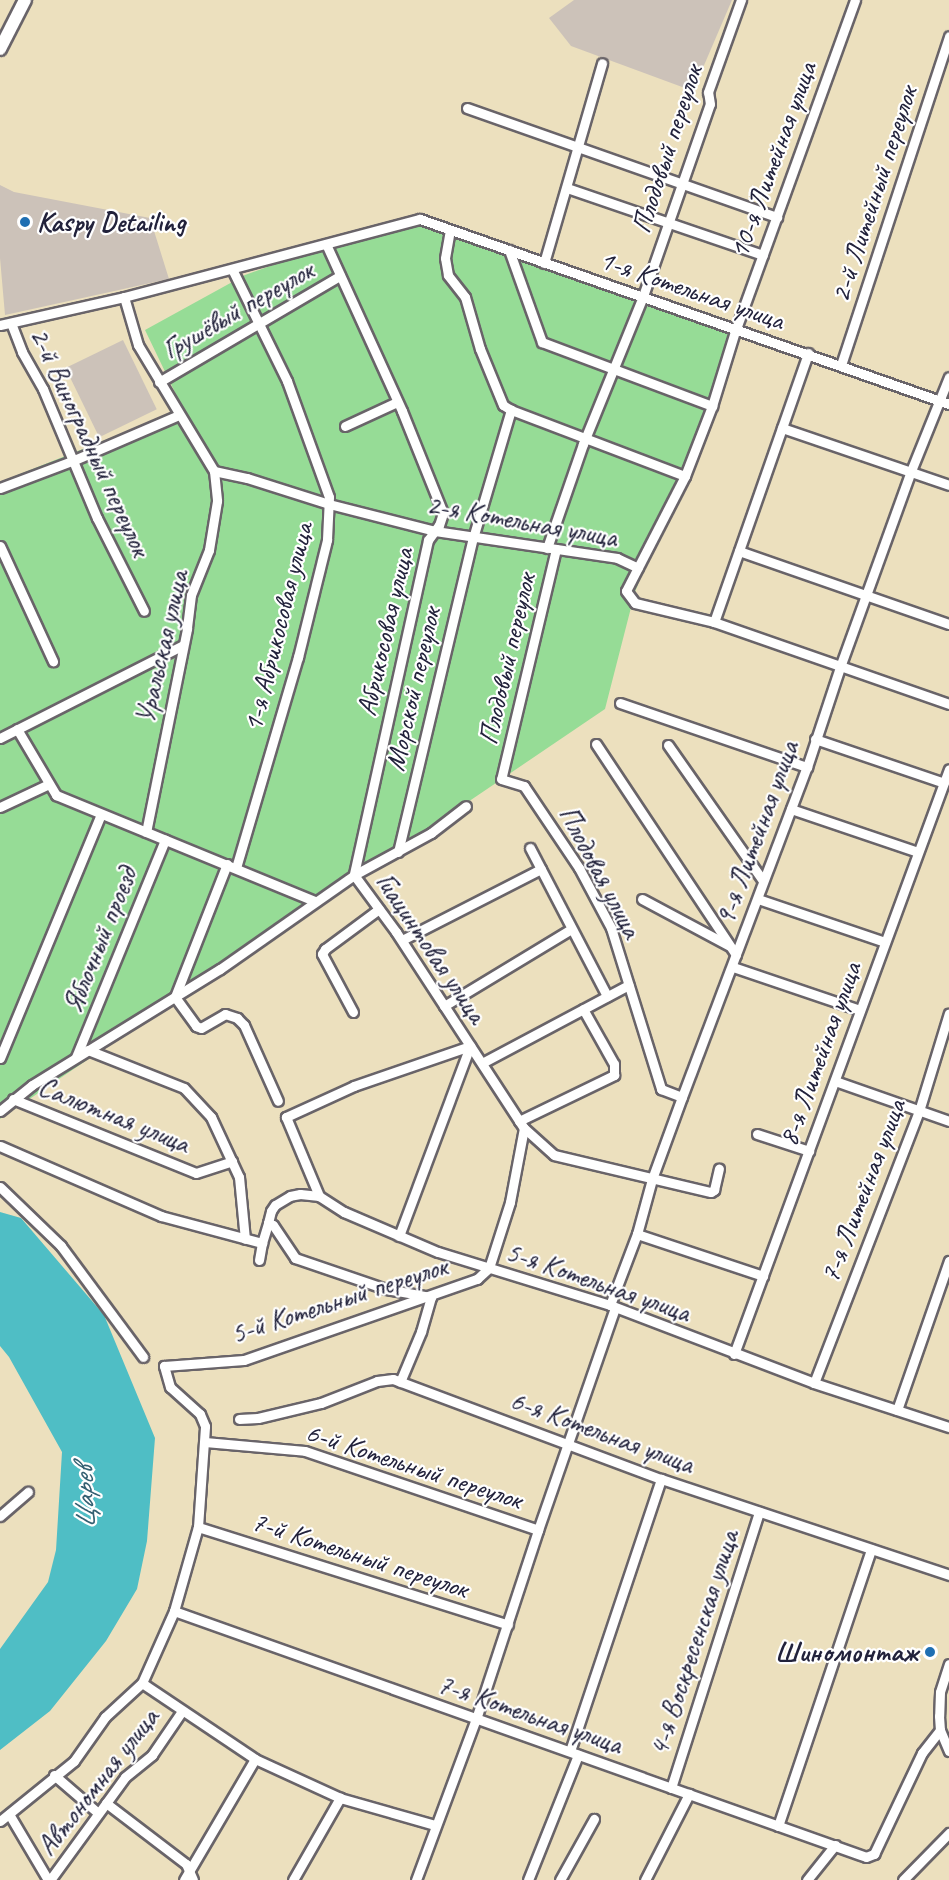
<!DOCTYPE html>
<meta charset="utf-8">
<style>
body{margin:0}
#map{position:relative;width:949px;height:1880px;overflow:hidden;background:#ece0be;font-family:Caveat,sans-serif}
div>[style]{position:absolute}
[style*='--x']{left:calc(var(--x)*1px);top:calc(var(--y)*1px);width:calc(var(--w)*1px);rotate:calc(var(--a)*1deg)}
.industrial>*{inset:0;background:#ccc2b9;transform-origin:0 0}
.green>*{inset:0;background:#96dc96}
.water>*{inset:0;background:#4fbec5}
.roads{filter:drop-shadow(2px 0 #696469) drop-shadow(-2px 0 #696469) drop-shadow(0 2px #696469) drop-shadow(0 -2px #696469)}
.minor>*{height:9px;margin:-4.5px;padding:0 4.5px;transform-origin:4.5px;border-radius:4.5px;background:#fff}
.major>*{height:12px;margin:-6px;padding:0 6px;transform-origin:6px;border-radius:6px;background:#fff}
.dots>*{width:16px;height:16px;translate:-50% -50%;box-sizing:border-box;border:3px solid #fff;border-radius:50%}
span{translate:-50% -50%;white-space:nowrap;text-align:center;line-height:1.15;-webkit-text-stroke:4.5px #fff;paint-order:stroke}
.street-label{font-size:28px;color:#22223b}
.poi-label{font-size:28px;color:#22223b;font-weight:700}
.left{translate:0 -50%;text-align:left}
.right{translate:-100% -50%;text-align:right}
.water-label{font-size:30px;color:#346072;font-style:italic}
</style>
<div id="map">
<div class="industrial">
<i style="clip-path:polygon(574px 0,732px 0,693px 91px,571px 46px,549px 18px)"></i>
<i style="clip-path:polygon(0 185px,14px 192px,150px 218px,169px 279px,5px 315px,0 258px)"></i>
<i style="left:123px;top:340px;width:77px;height:64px;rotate:64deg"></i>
</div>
<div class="green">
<i style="clip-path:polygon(420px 225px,737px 333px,635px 592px,605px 709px,0 1119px,0 482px,183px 409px,145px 330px,245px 275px,321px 248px)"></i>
</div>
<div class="water">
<i style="clip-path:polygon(0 1212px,21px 1218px,104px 1315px,155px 1438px,147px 1541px,137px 1589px,106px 1641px,50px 1711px,0 1750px,0 1649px,48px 1582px,56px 1550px,62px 1452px,9px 1357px,0 1346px)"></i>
</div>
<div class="roads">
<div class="minor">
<i style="--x:855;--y:0;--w:349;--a:109.9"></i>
<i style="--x:736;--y:328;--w:82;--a:107.1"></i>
<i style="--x:712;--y:406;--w:75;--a:111.1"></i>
<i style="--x:685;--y:476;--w:129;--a:117.2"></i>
<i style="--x:626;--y:591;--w:15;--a:53"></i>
<i style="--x:635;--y:603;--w:81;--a:13.5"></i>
<i style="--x:714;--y:622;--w:249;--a:19.2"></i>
<i style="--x:467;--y:108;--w:329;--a:19.4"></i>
<i style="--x:567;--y:188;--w:207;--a:18.9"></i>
<i style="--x:326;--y:244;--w:183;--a:65.5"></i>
<i style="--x:402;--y:411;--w:110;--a:68.1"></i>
<i style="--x:443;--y:513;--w:13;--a:108"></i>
<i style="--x:439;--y:525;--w:19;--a:126"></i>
<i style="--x:428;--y:540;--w:343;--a:102.5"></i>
<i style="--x:509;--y:250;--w:98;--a:70.3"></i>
<i style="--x:542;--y:342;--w:182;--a:20.6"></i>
<i style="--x:544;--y:263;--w:208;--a:-73.8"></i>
<i style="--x:232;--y:269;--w:125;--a:63.8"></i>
<i style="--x:287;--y:381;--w:123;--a:70.1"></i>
<i style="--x:329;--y:497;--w:43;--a:92.7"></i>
<i style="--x:327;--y:540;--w:121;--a:103.9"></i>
<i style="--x:298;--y:657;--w:219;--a:106.4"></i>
<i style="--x:124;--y:297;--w:50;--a:73.7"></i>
<i style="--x:138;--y:345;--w:147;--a:58.9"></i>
<i style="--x:214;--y:471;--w:30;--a:84"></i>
<i style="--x:217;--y:501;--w:50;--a:99.3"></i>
<i style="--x:209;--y:550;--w:48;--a:111.8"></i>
<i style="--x:191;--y:595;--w:34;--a:97"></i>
<i style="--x:187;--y:629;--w:207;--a:101.4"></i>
<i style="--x:11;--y:323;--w:31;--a:69"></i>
<i style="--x:22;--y:352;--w:43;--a:60.4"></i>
<i style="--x:43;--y:389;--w:140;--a:67.3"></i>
<i style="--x:97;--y:518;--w:104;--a:63.2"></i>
<i style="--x:0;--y:325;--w:127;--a:-12.7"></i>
<i style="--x:124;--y:297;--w:306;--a:-14.8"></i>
<i style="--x:420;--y:219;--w:560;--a:19.28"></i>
<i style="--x:841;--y:365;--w:346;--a:-71.8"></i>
<i style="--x:159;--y:382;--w:210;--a:-30.4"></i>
<i style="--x:511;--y:410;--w:186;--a:20.8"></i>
<i style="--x:345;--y:426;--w:57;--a:-24.8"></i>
<i style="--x:782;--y:428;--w:176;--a:18.8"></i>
<i style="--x:214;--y:471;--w:34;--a:12"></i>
<i style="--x:247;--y:478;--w:86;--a:17.6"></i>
<i style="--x:329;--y:504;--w:109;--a:14.3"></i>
<i style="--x:435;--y:531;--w:184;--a:8.4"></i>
<i style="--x:617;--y:558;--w:23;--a:25"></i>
<i style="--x:0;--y:488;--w:77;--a:-20.6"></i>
<i style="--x:72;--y:461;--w:116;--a:-23.3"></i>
<i style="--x:0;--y:546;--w:127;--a:65.3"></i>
<i style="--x:547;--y:548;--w:110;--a:-70.9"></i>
<i style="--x:583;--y:444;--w:160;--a:-67.9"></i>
<i style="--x:643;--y:296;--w:203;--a:-70.8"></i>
<i style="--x:710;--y:104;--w:12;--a:-99"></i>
<i style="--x:708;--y:92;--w:98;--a:-70.3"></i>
<i style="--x:556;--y:549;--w:236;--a:103.4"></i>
<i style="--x:501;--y:779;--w:24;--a:17"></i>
<i style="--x:524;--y:786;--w:99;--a:56.1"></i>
<i style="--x:579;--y:868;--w:68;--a:61.9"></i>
<i style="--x:611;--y:928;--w:169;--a:72.7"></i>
<i style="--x:661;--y:1089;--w:22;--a:21"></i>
<i style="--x:739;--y:551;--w:222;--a:19.2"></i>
<i style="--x:714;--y:622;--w:285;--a:-70.7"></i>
<i style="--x:620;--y:703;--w:198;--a:18.9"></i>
<i style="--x:17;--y:729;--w:77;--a:59.4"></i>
<i style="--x:56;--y:795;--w:280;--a:22.3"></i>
<i style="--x:0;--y:738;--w:205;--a:-26.9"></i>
<i style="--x:815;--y:739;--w:136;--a:18.8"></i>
<i style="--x:596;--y:744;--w:253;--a:56.4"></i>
<i style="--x:668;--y:745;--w:164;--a:55"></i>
<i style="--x:0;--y:807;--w:52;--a:-25.1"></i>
<i style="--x:791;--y:809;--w:134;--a:18.7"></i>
<i style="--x:530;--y:848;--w:167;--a:62.5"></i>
<i style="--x:398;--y:852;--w:323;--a:-76.6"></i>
<i style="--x:473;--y:538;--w:134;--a:-73.5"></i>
<i style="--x:511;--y:410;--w:9;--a:-148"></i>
<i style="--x:503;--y:405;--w:61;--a:-112.3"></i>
<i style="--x:480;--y:349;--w:54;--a:-106.1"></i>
<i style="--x:465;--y:297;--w:28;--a:-128"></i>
<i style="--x:448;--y:275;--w:17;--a:-100"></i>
<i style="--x:445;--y:258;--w:28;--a:-80"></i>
<i style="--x:227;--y:864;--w:143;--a:111.4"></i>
<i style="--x:175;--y:997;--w:36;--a:54"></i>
<i style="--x:196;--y:1026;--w:5;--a:22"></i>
<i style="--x:201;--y:1028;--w:28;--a:-30"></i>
<i style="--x:225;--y:1014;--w:13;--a:18"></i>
<i style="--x:237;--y:1018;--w:10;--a:45"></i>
<i style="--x:244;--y:1025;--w:83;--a:65.9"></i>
<i style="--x:354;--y:875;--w:71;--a:53.6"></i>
<i style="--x:396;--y:932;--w:234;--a:56.9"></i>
<i style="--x:524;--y:1128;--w:40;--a:42"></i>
<i style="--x:554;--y:1155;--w:161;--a:13.3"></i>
<i style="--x:711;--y:1192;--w:4;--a:-34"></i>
<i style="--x:714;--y:1190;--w:22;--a:-77"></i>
<i style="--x:642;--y:899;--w:98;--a:28.1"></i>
<i style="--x:758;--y:899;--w:134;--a:18.7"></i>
<i style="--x:402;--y:940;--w:156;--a:-27.1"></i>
<i style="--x:733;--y:967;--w:134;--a:18.7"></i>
<i style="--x:444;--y:1006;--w:149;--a:-31.2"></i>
<i style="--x:353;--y:1012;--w:66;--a:-118.1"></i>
<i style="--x:322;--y:954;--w:6;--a:-59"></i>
<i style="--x:325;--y:949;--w:67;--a:-36.5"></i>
<i style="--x:470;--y:1046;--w:123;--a:161"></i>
<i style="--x:354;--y:1086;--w:75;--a:155.5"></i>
<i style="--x:286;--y:1117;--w:86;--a:67.3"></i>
<i style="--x:319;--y:1196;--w:30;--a:33"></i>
<i style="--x:344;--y:1212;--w:102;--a:23.1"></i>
<i style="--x:438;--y:1252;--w:180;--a:17.1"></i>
<i style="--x:610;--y:1305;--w:218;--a:20.9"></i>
<i style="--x:814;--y:1383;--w:142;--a:18.1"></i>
<i style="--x:88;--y:1050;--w:103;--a:21.6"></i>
<i style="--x:184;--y:1088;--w:40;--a:47"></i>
<i style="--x:211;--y:1117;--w:66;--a:65"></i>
<i style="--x:239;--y:1177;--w:62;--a:84.5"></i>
<i style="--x:76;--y:1057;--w:235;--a:-67.7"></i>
<i style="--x:0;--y:1058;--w:264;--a:-67.5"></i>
<i style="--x:482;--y:1063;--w:166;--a:-28"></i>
<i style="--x:835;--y:1081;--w:121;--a:19.3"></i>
<i style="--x:13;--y:1099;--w:197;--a:22"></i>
<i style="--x:196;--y:1173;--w:38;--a:-18"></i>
<i style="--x:0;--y:1111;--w:41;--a:-39.1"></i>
<i style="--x:32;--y:1085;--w:221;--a:-31.7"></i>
<i style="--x:220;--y:969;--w:164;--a:-35"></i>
<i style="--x:354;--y:875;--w:88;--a:-28.6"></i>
<i style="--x:431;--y:833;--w:44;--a:-37.6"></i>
<i style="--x:519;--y:1121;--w:106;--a:-25.8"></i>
<i style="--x:614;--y:1075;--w:11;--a:-90"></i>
<i style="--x:614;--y:1064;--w:63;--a:-119.4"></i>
<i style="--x:757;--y:1134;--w:55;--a:18.1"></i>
<i style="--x:0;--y:1146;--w:176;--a:23.5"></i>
<i style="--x:161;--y:1216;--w:105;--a:15"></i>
<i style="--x:262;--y:1243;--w:21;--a:-73"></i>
<i style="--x:0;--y:1187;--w:85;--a:44"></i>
<i style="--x:61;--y:1246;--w:138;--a:53.5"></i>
<i style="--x:319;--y:1196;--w:19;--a:-174"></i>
<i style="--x:300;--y:1194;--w:10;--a:169"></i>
<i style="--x:290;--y:1196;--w:17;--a:149"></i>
<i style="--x:275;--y:1205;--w:7;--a:124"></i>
<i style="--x:271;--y:1211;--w:12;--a:104"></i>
<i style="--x:268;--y:1223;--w:5;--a:22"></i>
<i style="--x:273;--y:1225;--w:40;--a:56"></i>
<i style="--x:295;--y:1258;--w:96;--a:18.8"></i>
<i style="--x:386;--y:1289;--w:46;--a:10.1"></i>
<i style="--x:431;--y:1297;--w:36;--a:106"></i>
<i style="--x:421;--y:1332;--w:54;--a:112.8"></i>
<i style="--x:637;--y:1234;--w:133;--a:18.4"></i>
<i style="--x:399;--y:1236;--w:203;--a:-69.5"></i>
<i style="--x:259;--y:1260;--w:17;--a:-80"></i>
<i style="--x:610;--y:1305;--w:76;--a:-69.2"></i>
<i style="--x:637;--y:1234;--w:57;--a:-74.7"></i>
<i style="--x:652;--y:1179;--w:87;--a:-69.9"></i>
<i style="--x:682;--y:1097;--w:353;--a:-69.3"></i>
<i style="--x:807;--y:767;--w:105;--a:-71.7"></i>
<i style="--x:840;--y:667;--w:208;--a:-70.1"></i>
<i style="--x:911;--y:471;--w:101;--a:-68"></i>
<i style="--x:734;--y:1354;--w:623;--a:-69.82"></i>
<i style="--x:814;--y:1383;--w:292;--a:-68.9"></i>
<i style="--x:919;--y:1111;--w:102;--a:-73"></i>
<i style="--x:897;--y:1410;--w:158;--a:-70.8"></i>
<i style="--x:239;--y:1419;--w:19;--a:-3"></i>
<i style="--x:258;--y:1418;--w:65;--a:-13.4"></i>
<i style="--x:321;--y:1403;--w:60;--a:-21.4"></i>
<i style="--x:377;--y:1381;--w:16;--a:-7"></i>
<i style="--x:393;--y:1379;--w:286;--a:20.5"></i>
<i style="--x:661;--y:1479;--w:304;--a:18.4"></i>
<i style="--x:205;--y:1442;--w:100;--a:5.1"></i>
<i style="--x:305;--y:1451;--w:246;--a:18.7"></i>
<i style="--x:0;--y:1516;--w:37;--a:-41"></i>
<i style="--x:198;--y:1527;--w:325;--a:17.5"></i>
<i style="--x:174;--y:1611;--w:734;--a:19.57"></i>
<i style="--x:866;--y:1857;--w:9;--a:-21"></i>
<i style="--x:874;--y:1854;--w:112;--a:-64.6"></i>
<i style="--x:922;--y:1753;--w:29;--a:-52"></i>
<i style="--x:949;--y:1664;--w:29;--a:108"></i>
<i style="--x:940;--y:1692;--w:24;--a:92"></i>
<i style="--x:939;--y:1716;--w:14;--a:86"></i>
<i style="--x:940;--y:1730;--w:23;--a:67"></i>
<i style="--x:142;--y:1683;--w:136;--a:33.9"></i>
<i style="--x:255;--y:1759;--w:94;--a:24.6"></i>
<i style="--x:340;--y:1798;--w:99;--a:15.9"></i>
<i style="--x:570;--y:1751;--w:287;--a:-71.5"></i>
<i style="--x:54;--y:1775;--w:58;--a:40.8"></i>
<i style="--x:671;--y:1788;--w:290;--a:-72.3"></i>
<i style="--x:106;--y:1803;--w:101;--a:37.3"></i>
<i style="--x:186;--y:1864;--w:17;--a:66"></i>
<i style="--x:9;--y:1814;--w:77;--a:59.4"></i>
<i style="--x:0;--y:1821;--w:95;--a:-39"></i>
<i style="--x:74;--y:1761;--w:54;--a:-54.8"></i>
<i style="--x:105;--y:1717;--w:50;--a:-42.6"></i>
<i style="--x:142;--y:1683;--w:79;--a:-66"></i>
<i style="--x:174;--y:1611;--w:87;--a:-74.1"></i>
<i style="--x:198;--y:1527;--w:101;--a:-86"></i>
<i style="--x:205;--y:1426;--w:13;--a:-113"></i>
<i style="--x:200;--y:1414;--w:40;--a:-138"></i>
<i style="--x:170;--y:1387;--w:22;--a:-106"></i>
<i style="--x:164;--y:1366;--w:80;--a:-4.3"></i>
<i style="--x:244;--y:1360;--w:247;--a:-19.2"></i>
<i style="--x:477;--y:1279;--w:16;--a:-43"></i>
<i style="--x:489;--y:1268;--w:69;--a:-72.3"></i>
<i style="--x:510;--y:1202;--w:75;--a:-79.3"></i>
<i style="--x:778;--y:1826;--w:292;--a:-71.4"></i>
<i style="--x:50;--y:1880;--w:127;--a:-53.9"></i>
<i style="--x:125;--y:1777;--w:35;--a:-39"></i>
<i style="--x:152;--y:1755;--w:53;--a:-55.7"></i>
<i style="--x:184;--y:1880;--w:140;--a:-59.6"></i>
<i style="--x:293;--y:1880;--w:95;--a:-60.2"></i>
<i style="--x:416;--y:1880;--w:172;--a:-69.6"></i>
<i style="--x:476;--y:1719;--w:199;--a:-71.8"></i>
<i style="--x:538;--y:1530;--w:235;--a:-70.9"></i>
<i style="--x:528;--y:1880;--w:135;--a:-68.2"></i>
<i style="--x:560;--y:1880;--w:70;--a:-60.9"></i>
<i style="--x:645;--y:1880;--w:97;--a:-62.9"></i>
<i style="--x:807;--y:1880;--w:45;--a:-51.3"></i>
<i style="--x:903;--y:1880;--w:66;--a:-45.6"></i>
</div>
<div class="major">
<i style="--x:0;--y:49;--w:55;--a:-63"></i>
</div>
</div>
<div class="dots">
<i style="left:25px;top:222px;background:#1f6fb2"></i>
<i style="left:930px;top:1652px;background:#1f6fb2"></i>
</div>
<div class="street-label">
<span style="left:667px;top:149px;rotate:-72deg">Плодовый переулок</span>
<span style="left:773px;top:160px;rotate:-70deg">10-я Литейная улица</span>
<span style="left:874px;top:194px;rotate:-72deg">2-й Литейный переулок</span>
<span style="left:692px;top:290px;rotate:19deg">1-я Котельная улица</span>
<span style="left:238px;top:310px;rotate:-30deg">Грушёвый переулок</span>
<span style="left:90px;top:442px;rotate:65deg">2-й Виноградный переулок</span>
<span style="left:522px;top:521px;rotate:10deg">2-я Котельная улица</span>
<span style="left:278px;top:627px;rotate:-76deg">1-я Абрикосовая улица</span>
<span style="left:385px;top:632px;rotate:-77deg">Абрикосовая улица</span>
<span style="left:162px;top:647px;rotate:-77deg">Уральская улица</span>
<span style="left:507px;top:659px;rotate:-77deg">Плодовый переулок</span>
<span style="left:413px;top:689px;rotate:-77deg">Морской переулок</span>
<span style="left:757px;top:833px;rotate:-70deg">9-я Литейная улица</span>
<span style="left:600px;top:872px;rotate:62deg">Плодовая улица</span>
<span style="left:100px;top:940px;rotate:-68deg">Яблочный проезд</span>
<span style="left:431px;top:948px;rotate:56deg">Гиацинтовая улица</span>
<span style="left:820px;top:1054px;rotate:-70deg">8-я Литейная улица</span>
<span style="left:114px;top:1115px;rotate:22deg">Салютная улица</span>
<span style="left:863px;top:1191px;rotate:-69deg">7-я Литейная улица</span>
<span style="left:598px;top:1282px;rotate:19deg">5-я Котельная улица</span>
<span style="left:339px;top:1300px;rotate:-18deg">5-й Котельный переулок</span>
<span style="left:602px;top:1432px;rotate:20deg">6-я Котельная улица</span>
<span style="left:414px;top:1466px;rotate:18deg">6-й Котельный переулок</span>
<span style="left:360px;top:1555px;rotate:18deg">7-й Котельный переулок</span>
<span style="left:694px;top:1643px;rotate:-72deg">4-я Воскресенская улица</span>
<span style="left:530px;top:1714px;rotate:19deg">7-я Котельная улица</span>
<span style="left:98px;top:1782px;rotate:-52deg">Автономная улица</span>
</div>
<div class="poi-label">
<span class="left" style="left:37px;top:222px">Kaspy Detailing</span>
<span class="right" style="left:918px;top:1652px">Шиномонтаж</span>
</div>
<div class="water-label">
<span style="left:84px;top:1498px;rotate:-92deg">Царев</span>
</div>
</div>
